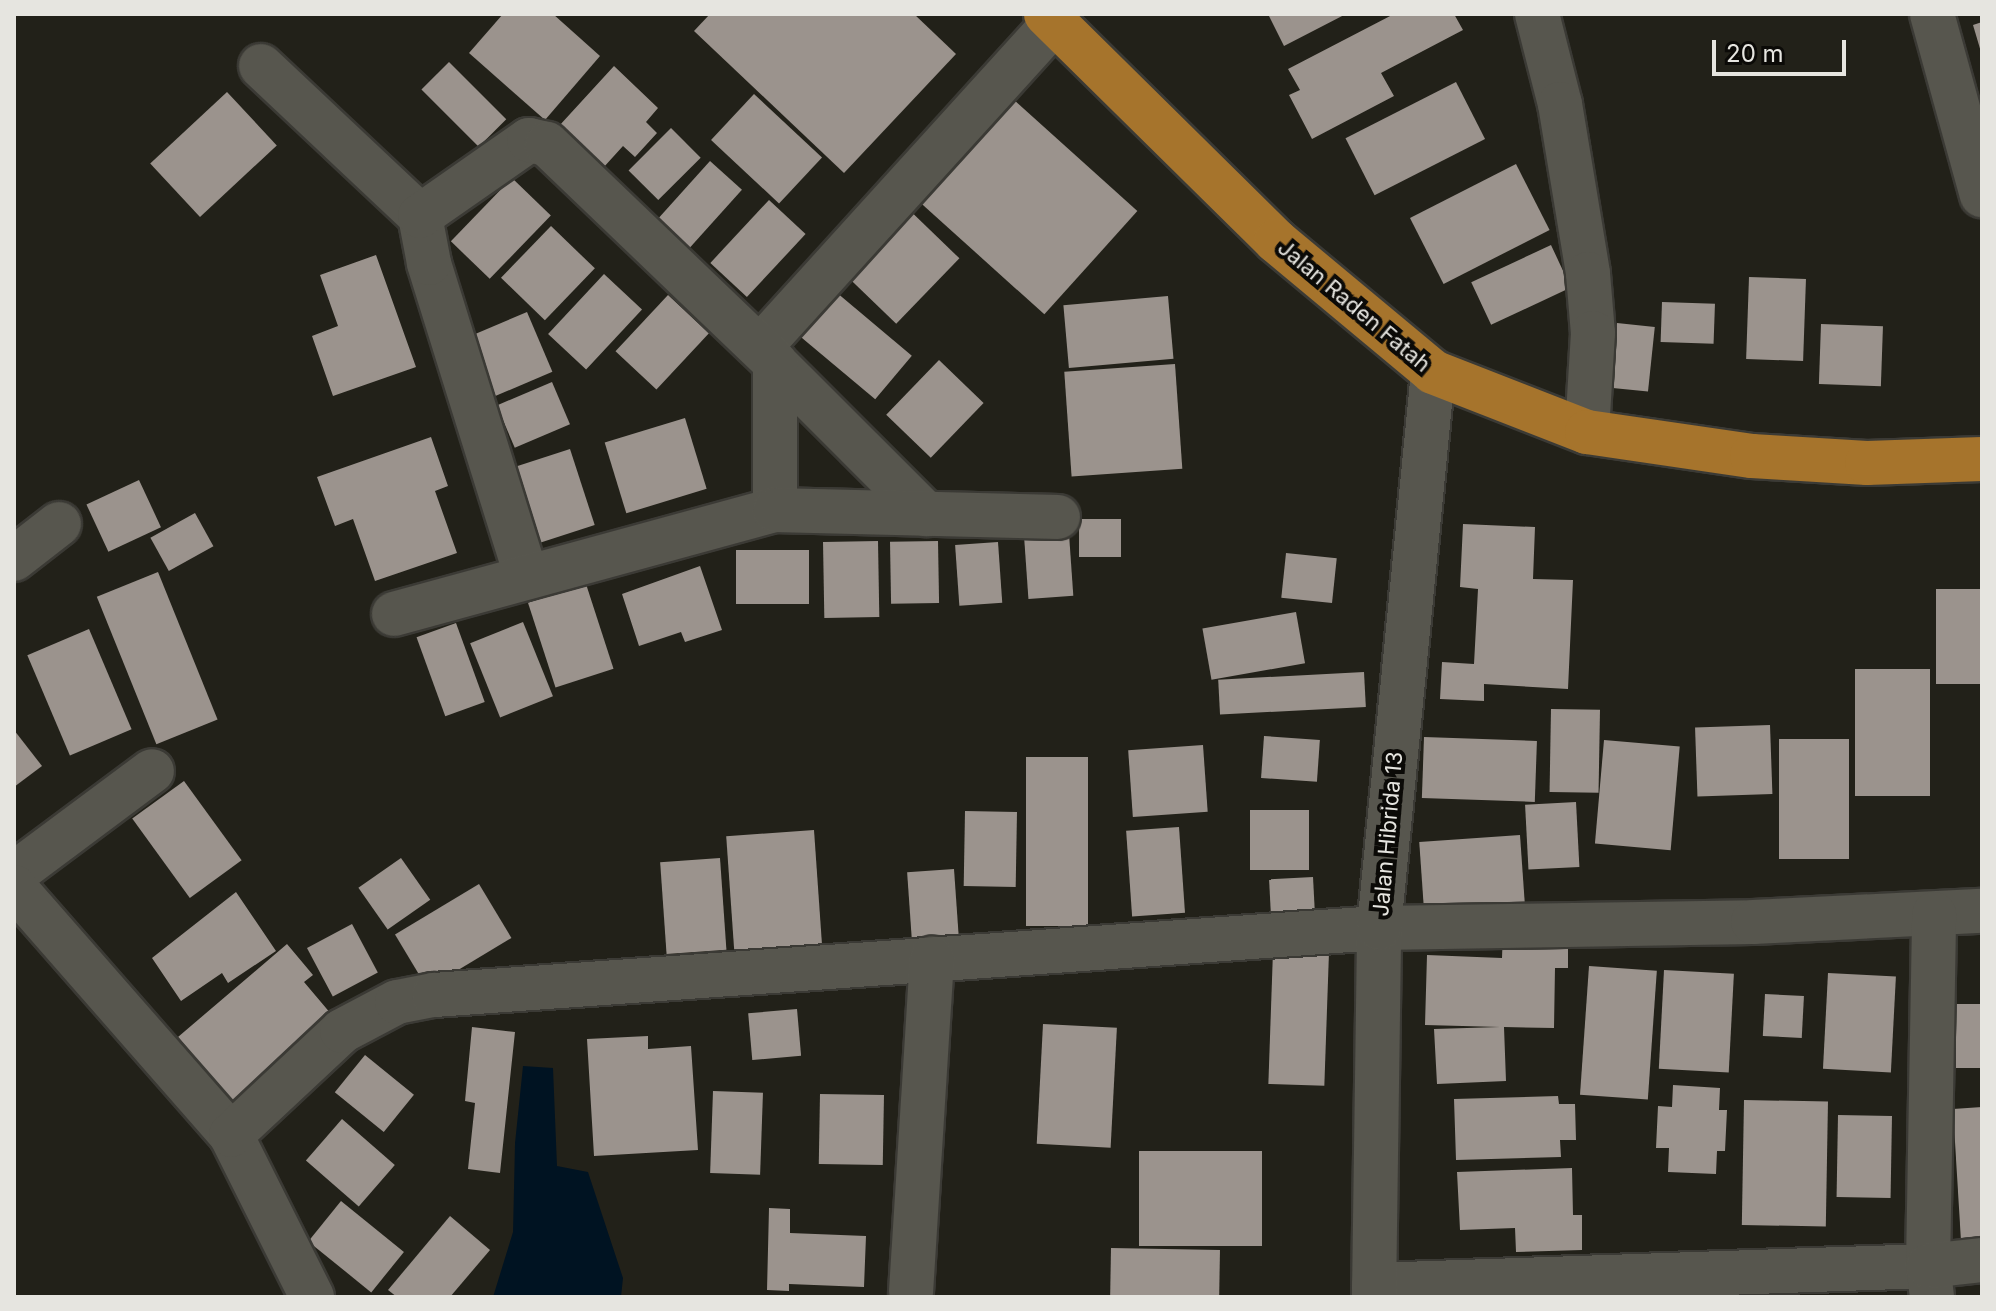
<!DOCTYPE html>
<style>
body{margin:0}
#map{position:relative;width:1996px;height:1311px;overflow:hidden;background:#222119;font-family:Inter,sans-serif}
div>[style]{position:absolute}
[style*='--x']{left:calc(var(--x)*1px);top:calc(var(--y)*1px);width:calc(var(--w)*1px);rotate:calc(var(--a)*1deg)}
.water>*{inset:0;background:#001322}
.building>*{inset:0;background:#9b938d;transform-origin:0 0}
.roads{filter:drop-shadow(2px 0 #3b3a35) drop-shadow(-2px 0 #3b3a35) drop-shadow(0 2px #3b3a35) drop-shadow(0 -2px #3b3a35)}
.minor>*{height:44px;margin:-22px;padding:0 22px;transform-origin:22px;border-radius:22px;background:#57564e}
.trunk>*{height:44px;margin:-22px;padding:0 22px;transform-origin:22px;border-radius:22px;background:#a6742c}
span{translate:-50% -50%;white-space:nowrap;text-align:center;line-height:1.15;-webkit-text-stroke:8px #0b0a07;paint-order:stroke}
.street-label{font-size:22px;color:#e6e5e0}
.frame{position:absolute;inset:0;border:16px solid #e6e5e0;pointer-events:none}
.scale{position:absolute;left:1712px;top:40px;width:134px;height:36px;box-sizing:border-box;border:4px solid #e6e5e0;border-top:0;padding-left:10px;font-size:24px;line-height:28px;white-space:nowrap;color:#e6e5e0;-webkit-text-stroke:6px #0b0a07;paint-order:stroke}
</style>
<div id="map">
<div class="water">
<i style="clip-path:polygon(523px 1066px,553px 1068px,557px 1166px,588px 1172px,623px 1278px,621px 1297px,493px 1297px,513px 1232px,515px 1143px)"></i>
</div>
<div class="building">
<i style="clip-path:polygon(503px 14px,553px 14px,600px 56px,545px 120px,469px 53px)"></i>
<i style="clip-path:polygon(710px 14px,914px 14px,956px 54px,844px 173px,694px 31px)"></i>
<i style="clip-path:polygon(1268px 14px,1346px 14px,1284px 46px)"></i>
<i style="clip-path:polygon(1394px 14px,1454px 14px,1463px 30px,1381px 73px,1394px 96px,1312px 139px,1289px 95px,1300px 90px,1288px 69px)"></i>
<i style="clip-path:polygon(1982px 22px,1982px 52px,1981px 52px,1973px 25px)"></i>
<i style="left:449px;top:62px;width:81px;height:39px;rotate:45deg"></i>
<i style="clip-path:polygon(614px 66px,658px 108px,646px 122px,657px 133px,635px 157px,623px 146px,603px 168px,559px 126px)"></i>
<i style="left:1456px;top:82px;width:64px;height:124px;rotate:63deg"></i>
<i style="left:227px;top:92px;width:73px;height:105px;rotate:47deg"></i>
<i style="left:754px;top:94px;width:93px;height:63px;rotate:43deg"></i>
<i style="left:1014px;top:100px;width:166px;height:139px;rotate:42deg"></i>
<i style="left:671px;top:128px;width:42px;height:60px;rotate:45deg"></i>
<i style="left:710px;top:161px;width:43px;height:79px;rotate:42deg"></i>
<i style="left:1516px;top:164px;width:74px;height:119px;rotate:63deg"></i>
<i style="left:512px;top:178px;width:54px;height:88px;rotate:44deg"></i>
<i style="left:769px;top:200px;width:50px;height:86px;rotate:43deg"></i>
<i style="left:899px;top:200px;width:84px;height:91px;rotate:44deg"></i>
<i style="left:551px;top:226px;width:61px;height:72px;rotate:44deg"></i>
<i style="left:1551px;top:245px;width:47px;height:88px;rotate:65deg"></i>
<i style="clip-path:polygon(376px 255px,416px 367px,333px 396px,312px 336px,338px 326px,320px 275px)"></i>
<i style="left:604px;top:274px;width:52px;height:82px;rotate:43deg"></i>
<i style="left:1749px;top:277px;width:57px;height:82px;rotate:2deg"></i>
<i style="left:836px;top:292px;width:99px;height:57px;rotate:40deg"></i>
<i style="left:668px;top:295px;width:56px;height:77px;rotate:43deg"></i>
<i style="left:1168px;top:296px;width:63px;height:105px;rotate:85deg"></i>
<i style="left:1662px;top:302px;width:53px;height:40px;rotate:2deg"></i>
<i style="left:527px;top:312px;width:65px;height:62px;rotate:67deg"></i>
<i style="left:1617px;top:323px;width:38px;height:65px;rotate:6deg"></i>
<i style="left:1821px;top:324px;width:62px;height:60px;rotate:2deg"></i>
<i style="left:939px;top:360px;width:62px;height:76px;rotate:44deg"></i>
<i style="left:1175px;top:364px;width:105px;height:111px;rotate:86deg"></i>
<i style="left:552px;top:382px;width:46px;height:60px;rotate:67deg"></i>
<i style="left:685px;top:418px;width:74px;height:84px;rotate:73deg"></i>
<i style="clip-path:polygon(431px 437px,448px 486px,435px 491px,457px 553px,375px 581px,353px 519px,335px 526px,317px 477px)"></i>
<i style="left:570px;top:449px;width:80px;height:64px;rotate:72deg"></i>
<i style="left:139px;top:480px;width:52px;height:58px;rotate:65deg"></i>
<i style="left:195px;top:513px;width:38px;height:51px;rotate:61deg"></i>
<i style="left:1079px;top:519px;width:42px;height:38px"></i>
<i style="clip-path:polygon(1463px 524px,1535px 527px,1533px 579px,1573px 580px,1568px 689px,1484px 684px,1484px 701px,1440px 699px,1442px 662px,1474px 664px,1478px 589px,1460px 587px)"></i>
<i style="left:1069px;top:534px;width:62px;height:45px;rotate:86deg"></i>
<i style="left:878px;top:541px;width:76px;height:55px;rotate:89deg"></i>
<i style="left:938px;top:541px;width:62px;height:48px;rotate:89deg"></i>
<i style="left:998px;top:542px;width:61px;height:43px;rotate:86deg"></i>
<i style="left:736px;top:550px;width:73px;height:54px"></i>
<i style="left:1286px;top:553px;width:51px;height:45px;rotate:6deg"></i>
<i style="clip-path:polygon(700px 566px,722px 630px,685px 642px,681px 632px,639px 646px,622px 594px)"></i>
<i style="left:158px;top:572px;width:159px;height:66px;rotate:68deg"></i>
<i style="left:586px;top:584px;width:89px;height:61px;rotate:72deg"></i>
<i style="left:1982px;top:589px;width:95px;height:46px;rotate:90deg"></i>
<i style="left:1296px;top:612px;width:52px;height:95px;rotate:80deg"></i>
<i style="left:523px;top:622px;width:80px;height:57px;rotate:68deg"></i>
<i style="left:456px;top:623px;width:84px;height:42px;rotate:70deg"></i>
<i style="left:89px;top:629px;width:109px;height:67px;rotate:67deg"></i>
<i style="left:1855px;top:669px;width:75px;height:127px"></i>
<i style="left:1364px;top:672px;width:35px;height:146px;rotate:87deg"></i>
<i style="left:1551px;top:709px;width:49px;height:83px;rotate:1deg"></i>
<i style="left:1770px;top:725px;width:69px;height:75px;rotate:88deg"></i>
<i style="clip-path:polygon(14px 730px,42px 766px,14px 787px)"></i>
<i style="left:1264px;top:736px;width:56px;height:42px;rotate:4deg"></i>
<i style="left:1424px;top:737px;width:113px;height:61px;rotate:2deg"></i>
<i style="left:1779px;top:739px;width:70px;height:120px"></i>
<i style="left:1604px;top:740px;width:76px;height:104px;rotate:5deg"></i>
<i style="left:1203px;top:745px;width:67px;height:75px;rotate:86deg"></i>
<i style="left:1026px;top:757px;width:62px;height:169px"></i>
<i style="left:184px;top:781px;width:98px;height:64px;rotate:54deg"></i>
<i style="left:1576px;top:802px;width:65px;height:51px;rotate:87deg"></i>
<i style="left:1250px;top:810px;width:59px;height:60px"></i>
<i style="left:965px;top:811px;width:52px;height:75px;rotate:1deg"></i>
<i style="left:1179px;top:827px;width:86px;height:53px;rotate:86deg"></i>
<i style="left:814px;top:830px;width:116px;height:88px;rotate:86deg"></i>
<i style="left:1520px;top:835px;width:69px;height:101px;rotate:86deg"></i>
<i style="left:401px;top:858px;width:51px;height:52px;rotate:55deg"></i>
<i style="left:720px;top:858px;width:92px;height:60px;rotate:86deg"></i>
<i style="left:954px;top:869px;width:69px;height:47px;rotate:86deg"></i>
<i style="left:1313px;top:877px;width:41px;height:44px;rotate:87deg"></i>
<i style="left:479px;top:884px;width:63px;height:98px;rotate:59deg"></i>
<i style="clip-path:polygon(236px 892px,276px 951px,228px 983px,222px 973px,181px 1001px,152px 958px)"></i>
<i style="left:352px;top:924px;width:55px;height:51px;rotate:62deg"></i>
<i style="clip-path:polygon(1503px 928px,1568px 930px,1568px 968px,1555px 968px,1554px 1028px,1504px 1027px,1506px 1081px,1437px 1084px,1434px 1029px,1500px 1027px,1425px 1025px,1427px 955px,1502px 958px)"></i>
<i style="clip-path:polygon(287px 944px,313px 975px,304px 982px,337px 1021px,236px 1107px,178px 1037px)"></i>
<i style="left:1273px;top:951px;width:56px;height:133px;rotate:2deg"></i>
<i style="left:1589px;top:966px;width:68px;height:129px;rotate:4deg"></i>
<i style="left:1664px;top:970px;width:70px;height:99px;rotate:3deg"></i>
<i style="left:1828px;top:973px;width:68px;height:96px;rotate:3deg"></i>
<i style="left:1765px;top:994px;width:39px;height:42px;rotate:3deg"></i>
<i style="left:1982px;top:1004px;width:64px;height:26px;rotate:90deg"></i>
<i style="left:797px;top:1009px;width:47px;height:49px;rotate:85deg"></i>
<i style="left:1043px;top:1024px;width:74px;height:120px;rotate:3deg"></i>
<i style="clip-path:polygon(472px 1027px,515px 1032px,500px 1173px,468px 1169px,475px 1103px,465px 1101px)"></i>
<i style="clip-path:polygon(648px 1036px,648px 1049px,691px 1046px,698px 1150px,594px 1156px,587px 1039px)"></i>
<i style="left:365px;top:1055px;width:63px;height:48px;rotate:39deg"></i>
<i style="clip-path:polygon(1673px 1085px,1720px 1088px,1719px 1110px,1727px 1110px,1725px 1151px,1717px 1151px,1716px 1174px,1668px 1172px,1669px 1148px,1656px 1148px,1658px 1106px,1672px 1107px)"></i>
<i style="left:713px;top:1091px;width:50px;height:82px;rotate:2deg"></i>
<i style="left:820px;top:1094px;width:64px;height:70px;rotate:1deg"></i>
<i style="clip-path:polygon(1558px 1096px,1559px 1104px,1575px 1104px,1576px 1140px,1560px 1140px,1561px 1157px,1456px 1160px,1454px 1099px)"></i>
<i style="left:1744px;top:1100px;width:84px;height:125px;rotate:1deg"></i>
<i style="clip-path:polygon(1982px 1107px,1982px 1240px,1961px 1241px,1953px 1109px)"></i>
<i style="left:1838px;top:1115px;width:54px;height:82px;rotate:1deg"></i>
<i style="left:342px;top:1119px;width:70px;height:55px;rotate:41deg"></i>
<i style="left:1262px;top:1151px;width:95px;height:123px;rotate:90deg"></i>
<i style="clip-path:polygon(1572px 1168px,1573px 1215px,1582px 1215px,1582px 1250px,1516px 1252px,1515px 1228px,1460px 1230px,1457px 1172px)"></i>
<i style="left:341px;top:1201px;width:81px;height:52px;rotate:39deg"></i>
<i style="clip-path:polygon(769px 1208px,790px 1209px,790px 1233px,866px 1236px,864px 1287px,789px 1284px,789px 1291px,767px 1290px)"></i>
<i style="clip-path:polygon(450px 1216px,490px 1250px,450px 1297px,397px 1297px,388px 1290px)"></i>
<i style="left:1111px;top:1248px;width:109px;height:49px;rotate:1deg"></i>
</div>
<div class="roads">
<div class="minor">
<i style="--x:1537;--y:14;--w:93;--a:75.7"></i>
<i style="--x:1560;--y:104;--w:172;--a:80.6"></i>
<i style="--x:1588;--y:274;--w:59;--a:85.2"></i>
<i style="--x:1593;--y:333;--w:99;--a:93.5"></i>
<i style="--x:1932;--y:14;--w:188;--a:74.6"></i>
<i style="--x:261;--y:66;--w:219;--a:43.3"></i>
<i style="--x:761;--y:346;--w:438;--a:-47.8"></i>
<i style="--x:775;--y:363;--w:214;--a:45"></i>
<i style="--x:14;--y:559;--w:57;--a:-37.9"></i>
<i style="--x:526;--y:575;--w:327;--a:-107.3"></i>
<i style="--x:429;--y:263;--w:48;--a:-100.8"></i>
<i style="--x:420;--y:216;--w:133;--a:-34.9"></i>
<i style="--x:529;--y:140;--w:18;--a:13"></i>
<i style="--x:547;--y:144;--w:316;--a:43.8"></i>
<i style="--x:775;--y:363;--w:147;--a:90"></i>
<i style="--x:394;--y:614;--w:395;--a:-15.3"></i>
<i style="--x:775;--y:510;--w:283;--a:1.4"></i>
<i style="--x:14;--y:874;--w:172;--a:-36.7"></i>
<i style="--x:14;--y:887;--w:330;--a:48.8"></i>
<i style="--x:231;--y:1135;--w:181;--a:63.4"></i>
<i style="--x:231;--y:1135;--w:152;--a:-43.1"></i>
<i style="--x:342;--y:1031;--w:62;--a:-27.8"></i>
<i style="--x:397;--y:1002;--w:38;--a:-11"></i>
<i style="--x:434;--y:995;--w:947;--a:-4.06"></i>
<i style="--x:1379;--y:928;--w:374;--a:-0.9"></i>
<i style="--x:1753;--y:922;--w:229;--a:-2.8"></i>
<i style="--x:1374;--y:1285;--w:554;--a:-1.96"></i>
<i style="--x:1928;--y:1266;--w:352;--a:-89"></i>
<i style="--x:911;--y:1292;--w:334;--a:-86.4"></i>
<i style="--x:1374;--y:1297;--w:369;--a:-89.2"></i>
<i style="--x:1379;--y:928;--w:559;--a:-84.45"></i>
<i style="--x:1932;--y:1297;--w:31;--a:-97"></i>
<i style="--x:1928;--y:1266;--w:54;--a:-6.3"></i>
</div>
<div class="trunk">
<i style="--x:1046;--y:14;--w:323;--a:44.6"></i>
<i style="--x:1276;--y:241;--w:204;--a:39.8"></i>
<i style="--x:1433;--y:372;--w:165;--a:21.3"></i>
<i style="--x:1587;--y:432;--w:167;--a:8.3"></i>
<i style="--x:1752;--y:456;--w:115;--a:3.5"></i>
<i style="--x:1867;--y:463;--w:115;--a:-2"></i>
</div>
</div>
<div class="street-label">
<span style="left:1354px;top:306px;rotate:40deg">Jalan Raden Fatah</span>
<span style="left:1388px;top:834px;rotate:-85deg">Jalan Hibrida 13</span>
</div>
<div class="frame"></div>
<div class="scale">20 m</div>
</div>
